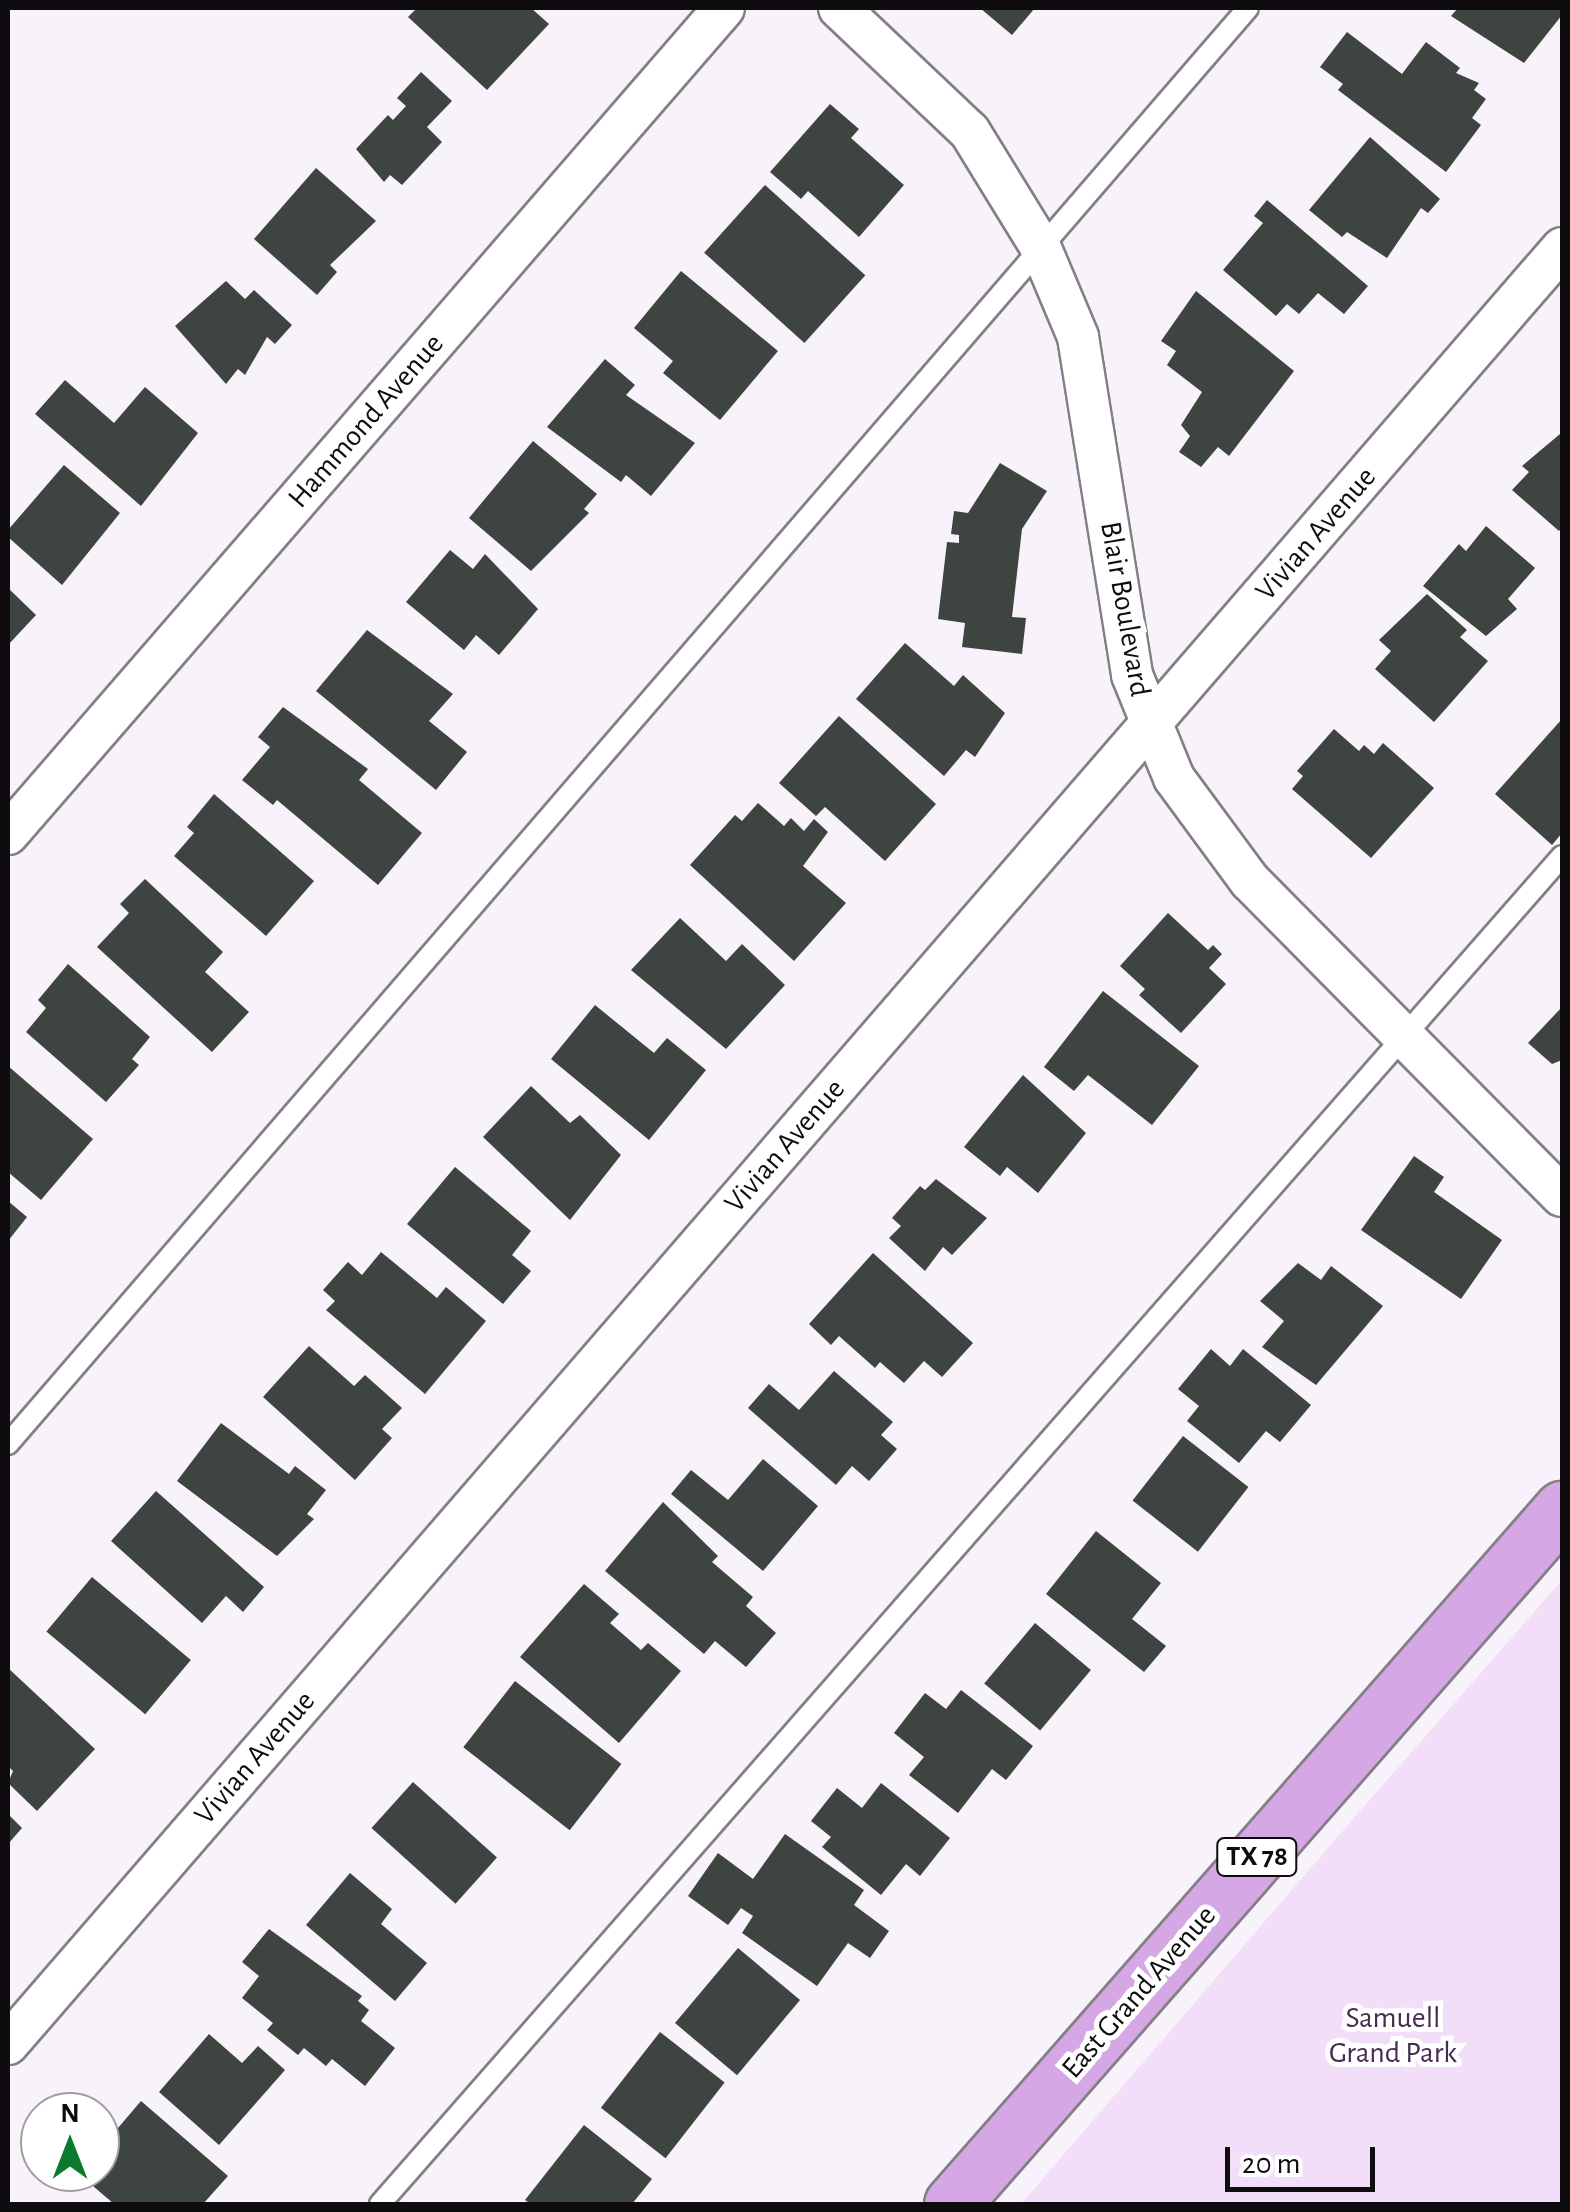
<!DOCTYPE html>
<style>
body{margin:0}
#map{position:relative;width:1570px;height:2212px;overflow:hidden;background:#f8f2fa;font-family:"Alegreya Sans",sans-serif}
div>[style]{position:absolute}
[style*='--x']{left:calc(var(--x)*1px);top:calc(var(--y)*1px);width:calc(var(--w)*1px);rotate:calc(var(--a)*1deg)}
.green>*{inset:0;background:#f3defa}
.building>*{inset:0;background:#3e443f;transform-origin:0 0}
.roads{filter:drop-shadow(2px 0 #847f86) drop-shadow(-2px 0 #847f86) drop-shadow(0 2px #847f86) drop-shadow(0 -2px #847f86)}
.lane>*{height:20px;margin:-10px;padding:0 10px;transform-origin:10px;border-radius:10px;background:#fff}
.street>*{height:40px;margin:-20px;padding:0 20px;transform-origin:20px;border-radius:20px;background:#fff}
.primary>*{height:55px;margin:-27.5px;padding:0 27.5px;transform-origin:27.5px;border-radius:27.5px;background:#d6a7e5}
span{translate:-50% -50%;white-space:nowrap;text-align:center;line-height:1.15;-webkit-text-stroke:10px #fff;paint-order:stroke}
.shield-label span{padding:2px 8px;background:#fff;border:2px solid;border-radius:8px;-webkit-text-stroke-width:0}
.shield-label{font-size:28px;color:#0e0c0e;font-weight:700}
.street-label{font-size:30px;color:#0e0c0e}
.park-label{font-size:30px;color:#492c52}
.frame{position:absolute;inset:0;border:10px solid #0e0c0e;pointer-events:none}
.north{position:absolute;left:20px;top:2092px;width:100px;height:100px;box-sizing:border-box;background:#fff;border:2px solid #9f9e9f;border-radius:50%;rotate:0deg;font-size:28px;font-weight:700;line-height:40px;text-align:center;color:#0e0c0e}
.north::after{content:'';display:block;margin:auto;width:35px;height:45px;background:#0c7a2e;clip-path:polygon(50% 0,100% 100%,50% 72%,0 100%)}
.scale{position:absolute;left:1225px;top:2147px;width:150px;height:45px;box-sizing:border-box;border:5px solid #0e0c0e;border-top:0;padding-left:12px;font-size:30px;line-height:35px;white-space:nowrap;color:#0e0c0e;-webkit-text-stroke:8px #fff;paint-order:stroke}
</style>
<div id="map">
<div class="green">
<i style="clip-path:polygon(1562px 1580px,1562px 2204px,1021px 2204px,1353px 1819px)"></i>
</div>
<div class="building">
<i style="clip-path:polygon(417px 8px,531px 8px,549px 24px,487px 90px,408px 17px)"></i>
<i style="clip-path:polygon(980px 8px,1035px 8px,1012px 35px)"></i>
<i style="clip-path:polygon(1458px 8px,1562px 8px,1562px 15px,1524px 63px,1451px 16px)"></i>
<i style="clip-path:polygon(1347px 32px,1402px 74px,1426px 42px,1460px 68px,1456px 73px,1479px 83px,1474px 90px,1486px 99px,1472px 118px,1481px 125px,1446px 172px,1338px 90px,1343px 84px,1320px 67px)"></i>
<i style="clip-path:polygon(421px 72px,452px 101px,427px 127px,442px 142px,402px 185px,390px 175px,384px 182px,356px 149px,388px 115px,393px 120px,406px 106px,397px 98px)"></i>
<i style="clip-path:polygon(830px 104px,859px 129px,851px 138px,904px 185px,859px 237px,808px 191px,801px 199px,770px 172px)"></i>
<i style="clip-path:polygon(1370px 137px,1440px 199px,1428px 213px,1421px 208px,1387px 258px,1347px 232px,1342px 237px,1309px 210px)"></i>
<i style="clip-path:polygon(316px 168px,376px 221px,330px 265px,337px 272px,317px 295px,254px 239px)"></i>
<i style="left:765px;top:185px;width:135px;height:91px;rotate:42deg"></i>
<i style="clip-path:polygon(1267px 200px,1368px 286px,1344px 314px,1318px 293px,1299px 314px,1287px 304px,1276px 316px,1223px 270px,1263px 223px,1254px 216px)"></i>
<i style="clip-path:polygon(681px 271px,778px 351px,720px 420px,663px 373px,673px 361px,634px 328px)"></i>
<i style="clip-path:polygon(226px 281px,245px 299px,254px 290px,292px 325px,275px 344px,267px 337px,245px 375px,238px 369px,226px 384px,175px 326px)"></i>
<i style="clip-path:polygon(1196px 291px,1294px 371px,1229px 456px,1218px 447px,1201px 467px,1179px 452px,1190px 436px,1181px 425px,1202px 392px,1167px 365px,1176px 351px,1161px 341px)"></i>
<i style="clip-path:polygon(605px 359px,635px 385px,626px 395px,695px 443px,651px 496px,626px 475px,621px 482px,547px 427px)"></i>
<i style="clip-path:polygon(65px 380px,114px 423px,145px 387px,198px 433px,141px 506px,35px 414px)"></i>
<i style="clip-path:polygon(1560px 434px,1562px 527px,1559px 531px,1512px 490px,1529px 472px,1522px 466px)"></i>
<i style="clip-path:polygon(533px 441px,597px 494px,584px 509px,589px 513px,531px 571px,469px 518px)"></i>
<i style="clip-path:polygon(1000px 463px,1047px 491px,1022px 529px,1012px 617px,1026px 618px,1022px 654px,962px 647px,965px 623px,938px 619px,947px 542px,959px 543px,959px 535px,951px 534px,954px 511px,968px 513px)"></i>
<i style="clip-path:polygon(64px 465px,120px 513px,62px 585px,8px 537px,8px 530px)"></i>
<i style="clip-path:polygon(1486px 526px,1535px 568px,1508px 599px,1517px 609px,1486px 636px,1423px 586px,1459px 544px,1466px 551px)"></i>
<i style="clip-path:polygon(450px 550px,473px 569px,485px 554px,538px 609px,499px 655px,476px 635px,464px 650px,406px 602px)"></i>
<i style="clip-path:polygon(8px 588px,36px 615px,8px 645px)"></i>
<i style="clip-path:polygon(1427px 594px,1467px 630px,1460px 637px,1488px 661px,1434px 722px,1375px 669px,1391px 651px,1379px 640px)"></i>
<i style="clip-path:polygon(367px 630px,453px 694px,429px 721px,467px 752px,436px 790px,316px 691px)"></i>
<i style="clip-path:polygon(905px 643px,954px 686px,963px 675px,1005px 713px,975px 757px,966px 750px,944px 776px,856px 699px)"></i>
<i style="clip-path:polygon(283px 707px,368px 769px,359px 780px,422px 833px,378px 885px,277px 800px,273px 805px,242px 780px,270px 747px,258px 737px)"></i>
<i style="clip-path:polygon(839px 716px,936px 804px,885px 861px,825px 807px,816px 816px,779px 783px)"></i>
<i style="clip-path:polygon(1562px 719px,1562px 833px,1552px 845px,1495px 794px)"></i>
<i style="clip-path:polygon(1334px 729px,1359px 751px,1364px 745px,1374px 754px,1383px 743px,1434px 788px,1371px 858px,1292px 789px,1303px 776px,1297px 771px)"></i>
<i style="clip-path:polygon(214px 794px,314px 881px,266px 936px,174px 856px,194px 833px,187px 827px)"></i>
<i style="clip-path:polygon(758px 803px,784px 826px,791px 818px,804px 831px,814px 819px,828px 832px,803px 866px,846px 903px,794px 961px,690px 865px,735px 815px,742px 821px)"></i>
<i style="clip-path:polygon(145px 879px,223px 952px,205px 972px,249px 1012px,212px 1052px,97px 947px,129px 913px,120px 904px)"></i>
<i style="clip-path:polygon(1168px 913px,1208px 950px,1213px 945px,1222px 954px,1209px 968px,1226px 984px,1181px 1033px,1139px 995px,1145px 989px,1120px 966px)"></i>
<i style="clip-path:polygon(680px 918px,726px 961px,742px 944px,785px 985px,726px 1049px,631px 970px)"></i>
<i style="clip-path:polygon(68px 964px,150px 1037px,132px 1059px,139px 1065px,106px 1102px,26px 1032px,46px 1008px,38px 1000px)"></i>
<i style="clip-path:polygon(1103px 991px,1199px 1066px,1152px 1125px,1088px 1075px,1074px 1091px,1044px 1067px)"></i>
<i style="clip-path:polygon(595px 1005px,654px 1053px,667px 1038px,706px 1070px,649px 1140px,551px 1059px)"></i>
<i style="clip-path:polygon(1562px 1007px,1562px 1060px,1552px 1064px,1528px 1043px)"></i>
<i style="clip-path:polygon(8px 1066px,93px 1139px,41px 1200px,8px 1172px)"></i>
<i style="clip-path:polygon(1023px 1075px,1086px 1133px,1038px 1193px,1007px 1167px,1000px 1176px,964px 1147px)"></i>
<i style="clip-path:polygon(531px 1086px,570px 1123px,580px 1115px,621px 1155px,570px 1220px,483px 1137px)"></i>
<i style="clip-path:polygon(1414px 1156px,1444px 1177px,1434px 1192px,1502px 1240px,1461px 1299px,1361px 1230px)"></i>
<i style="clip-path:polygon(455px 1167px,531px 1231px,512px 1255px,531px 1271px,503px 1304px,407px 1224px)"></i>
<i style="clip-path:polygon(936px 1179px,987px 1218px,952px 1255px,943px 1247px,925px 1271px,889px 1238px,901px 1226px,892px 1218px,920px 1186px,925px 1190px)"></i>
<i style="clip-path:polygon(8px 1201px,27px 1217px,8px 1241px)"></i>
<i style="clip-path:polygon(381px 1252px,437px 1298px,446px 1287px,486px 1321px,425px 1394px,326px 1310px,335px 1301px,323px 1290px,348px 1262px,362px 1275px)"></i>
<i style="clip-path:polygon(873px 1253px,973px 1343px,942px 1377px,924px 1361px,904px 1383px,880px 1362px,875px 1368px,839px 1336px,831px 1345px,809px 1324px)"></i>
<i style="clip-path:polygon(1298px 1263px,1321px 1280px,1331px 1266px,1383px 1306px,1316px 1385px,1262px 1347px,1284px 1321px,1260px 1301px)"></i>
<i style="clip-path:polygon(309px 1346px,354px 1386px,365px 1375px,402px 1408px,382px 1429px,392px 1438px,355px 1480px,263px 1397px)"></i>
<i style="clip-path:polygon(1211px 1349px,1230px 1366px,1243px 1349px,1311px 1405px,1280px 1442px,1266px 1431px,1239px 1463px,1187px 1421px,1199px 1406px,1178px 1389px)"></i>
<i style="clip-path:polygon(834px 1371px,893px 1422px,881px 1435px,897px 1449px,869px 1481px,852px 1466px,836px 1485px,748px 1408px,769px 1384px,799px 1410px)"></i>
<i style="clip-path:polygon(221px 1423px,289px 1474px,295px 1466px,326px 1490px,307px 1514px,314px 1519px,277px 1556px,177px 1481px)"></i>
<i style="left:1183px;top:1436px;width:83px;height:82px;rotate:38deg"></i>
<i style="clip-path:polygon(763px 1459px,818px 1506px,763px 1571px,671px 1494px,691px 1470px,728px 1500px)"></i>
<i style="clip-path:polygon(156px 1491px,264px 1587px,243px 1612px,226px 1596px,202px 1623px,111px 1541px)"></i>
<i style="clip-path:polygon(663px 1502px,718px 1556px,712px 1562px,753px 1597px,746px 1606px,776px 1633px,746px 1667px,715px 1641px,704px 1654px,605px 1571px)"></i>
<i style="clip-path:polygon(1096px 1531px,1161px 1583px,1132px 1619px,1166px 1646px,1144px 1672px,1046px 1594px)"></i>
<i style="left:92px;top:1577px;width:129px;height:71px;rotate:40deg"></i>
<i style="clip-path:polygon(584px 1584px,619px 1614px,610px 1623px,641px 1650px,648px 1643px,681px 1671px,619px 1743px,520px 1657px)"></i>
<i style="left:1035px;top:1623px;width:73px;height:79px;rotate:40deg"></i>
<i style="clip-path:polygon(8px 1668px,95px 1749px,37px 1811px,8px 1783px,13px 1771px,8px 1766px)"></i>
<i style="left:515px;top:1681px;width:135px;height:84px;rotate:38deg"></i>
<i style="clip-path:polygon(961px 1690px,1033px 1746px,1006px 1780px,992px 1769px,958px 1813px,909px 1775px,924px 1757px,894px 1733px,925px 1693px,946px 1709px)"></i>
<i style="left:413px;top:1782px;width:113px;height:62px;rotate:42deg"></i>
<i style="clip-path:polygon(881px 1783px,950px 1838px,920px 1876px,906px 1864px,881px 1895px,822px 1847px,831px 1837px,811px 1821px,837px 1788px,862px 1808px)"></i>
<i style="clip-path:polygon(8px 1814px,22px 1828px,8px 1844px)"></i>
<i style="clip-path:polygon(785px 1834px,864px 1890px,854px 1905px,889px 1931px,870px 1958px,848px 1943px,817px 1986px,742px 1933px,753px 1916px,741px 1908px,728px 1925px,688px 1896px,718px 1853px,753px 1879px)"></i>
<i style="clip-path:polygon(350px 1873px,392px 1909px,381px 1924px,427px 1963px,395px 2001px,306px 1925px)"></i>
<i style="clip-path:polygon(269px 1929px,362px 1996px,358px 2001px,369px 2010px,361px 2021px,395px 2048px,365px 2086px,332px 2059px,326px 2066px,304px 2048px,298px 2055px,267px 2030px,273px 2023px,242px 1998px,259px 1976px,242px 1962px)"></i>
<i style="left:738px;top:1948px;width:81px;height:98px;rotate:40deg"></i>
<i style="left:660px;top:2032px;width:82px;height:96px;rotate:38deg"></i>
<i style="clip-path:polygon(209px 2034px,242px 2063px,258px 2046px,285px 2070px,219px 2145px,159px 2092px)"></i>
<i style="clip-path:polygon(141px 2101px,228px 2176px,203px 2204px,114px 2204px,79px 2174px,100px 2172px,100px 2149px)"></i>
<i style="clip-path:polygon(584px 2125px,652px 2179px,632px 2204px,531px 2204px,525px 2200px)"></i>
</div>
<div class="roads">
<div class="lane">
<i style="--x:8;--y:1444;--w:1897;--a:-49.19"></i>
<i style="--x:380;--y:2204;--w:1793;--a:-48.75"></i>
</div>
<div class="street">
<i style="--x:839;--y:8;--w:180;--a:43.4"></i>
<i style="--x:970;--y:132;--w:132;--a:58.4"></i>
<i style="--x:1039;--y:244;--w:101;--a:67.2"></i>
<i style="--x:1078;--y:337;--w:342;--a:80.9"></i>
<i style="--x:1132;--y:675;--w:111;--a:67.8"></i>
<i style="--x:1174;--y:778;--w:128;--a:53.6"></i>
<i style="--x:1250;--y:881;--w:443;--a:45.3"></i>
<i style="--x:8;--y:834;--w:1093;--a:-49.08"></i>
<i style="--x:8;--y:2044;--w:2375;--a:-49.13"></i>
</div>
<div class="primary">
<i style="--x:952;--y:2204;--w:925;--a:-48.73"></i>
</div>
</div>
<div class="shield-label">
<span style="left:1257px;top:1857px">TX 78</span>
</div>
<div class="street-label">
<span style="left:366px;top:421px;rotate:-49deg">Hammond Avenue</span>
<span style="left:1316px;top:534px;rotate:-49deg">Vivian Avenue</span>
<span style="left:1125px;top:609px;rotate:80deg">Blair Boulevard</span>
<span style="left:785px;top:1146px;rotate:-49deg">Vivian Avenue</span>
<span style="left:255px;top:1758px;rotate:-49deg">Vivian Avenue</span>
<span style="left:1139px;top:1992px;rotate:-49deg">East Grand Avenue</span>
</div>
<div class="park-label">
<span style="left:1393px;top:2035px">Samuell<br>Grand Park</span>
</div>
<div class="frame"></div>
<div class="north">N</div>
<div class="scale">20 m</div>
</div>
